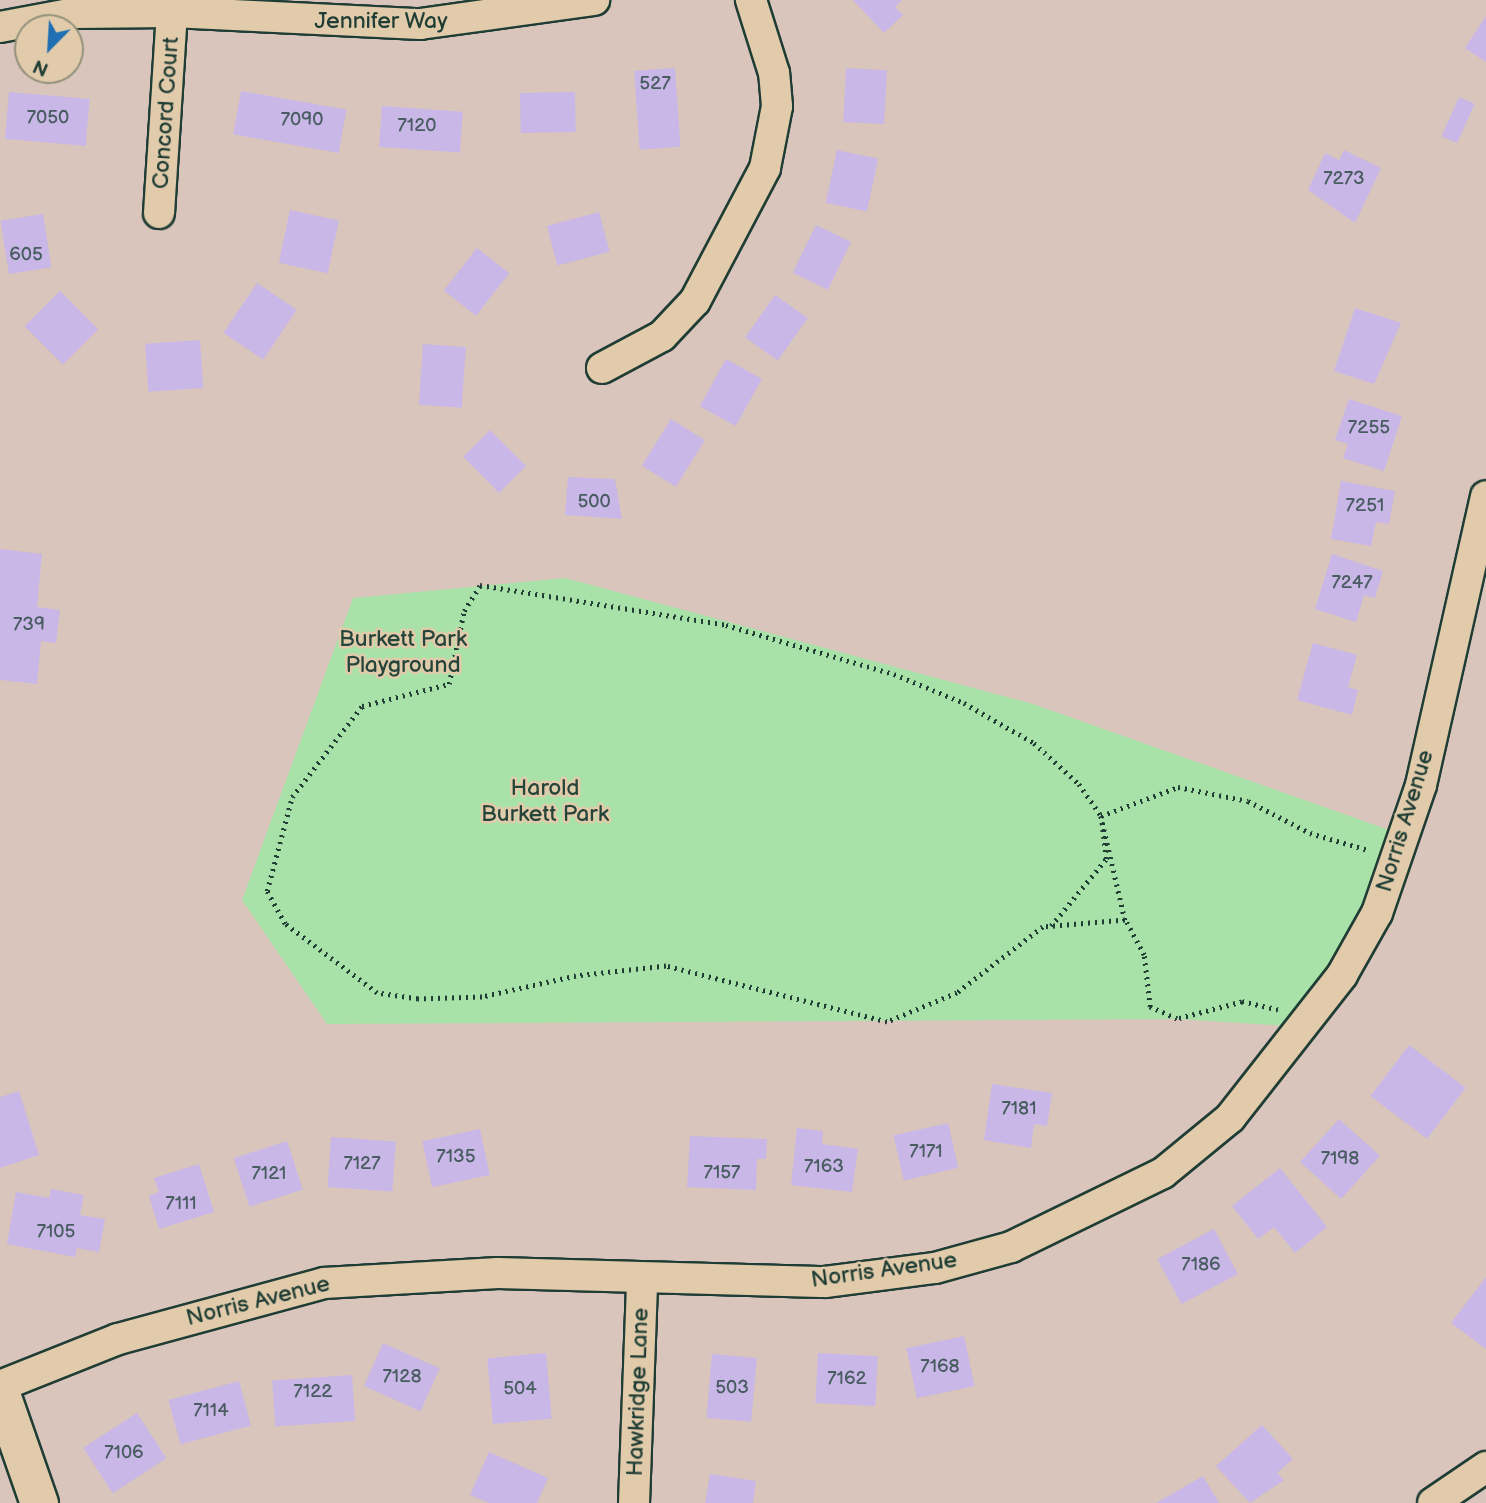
<!DOCTYPE html>
<style>
body{margin:0}
#map{position:relative;width:1486px;height:1503px;overflow:hidden;background:#dac5bd;font-family:"Balsamiq Sans",sans-serif}
div>[style]{position:absolute}
[style*='--x']{left:calc(var(--x)*1px);top:calc(var(--y)*1px);width:calc(var(--w)*1px);rotate:calc(var(--a)*1deg)}
.green>*{inset:0;background:#a9e2a8}
.building>*{inset:0;background:#c8b7e7;transform-origin:0 0}
.path>*{height:4.5px;margin-top:-2.25px;transform-origin:0;background:repeating-linear-gradient(90deg,#1f3d34 0 2px,transparent 0 7px)}
.roads{filter:drop-shadow(2px 0 #1f3d34) drop-shadow(-2px 0 #1f3d34) drop-shadow(0 2px #1f3d34) drop-shadow(0 -2px #1f3d34)}
.minor>*{height:30px;margin:-15px;padding:0 15px;transform-origin:15px;border-radius:15px;background:#e1cbab}
.tertiary>*{height:37px;margin:-18.5px;padding:0 18.5px;transform-origin:18.5px;border-radius:18.5px;background:#e1cbab}
span{translate:-50% -50%;white-space:nowrap;text-align:center;line-height:1.15;-webkit-text-stroke:5px #e1cbab;paint-order:stroke}
.number-label{font-size:19px;color:#495c61}
.number-label span{-webkit-text-stroke-width:0}
.street-label{font-size:23px;color:#1f3d34}
.park-label{font-size:23px;color:#26453a}
.north{position:absolute;left:14px;top:14px;width:70px;height:70px;box-sizing:border-box;background:#e1cbab;border:2px solid #93927b;border-radius:50%;rotate:204deg;font-size:19px;font-weight:700;line-height:28px;text-align:center;color:#1f3d34}
.north::after{content:'';display:block;margin:auto;width:24px;height:32px;background:#1f6fb2;clip-path:polygon(50% 0,100% 100%,50% 72%,0 100%)}
</style>
<div id="map">
<div class="green">
<i style="clip-path:polygon(565px 578px,1033px 704px,1406px 836px,1304px 1027px,1177px 1019px,327px 1024px,242px 900px,353px 598px)"></i>
</div>
<div class="building">
<i style="clip-path:polygon(853px 0,902px 0,895px 7px,903px 15px,884px 33px)"></i>
<i style="clip-path:polygon(1486px 16px,1486px 62px,1465px 48px)"></i>
<i style="left:675px;top:68px;width:79px;height:41px;rotate:86deg"></i>
<i style="left:846px;top:68px;width:41px;height:54px;rotate:3deg"></i>
<i style="left:241px;top:91px;width:107px;height:44px;rotate:10deg"></i>
<i style="left:9px;top:92px;width:81px;height:47px;rotate:5deg"></i>
<i style="left:575px;top:92px;width:40px;height:55px;rotate:89deg"></i>
<i style="left:1459px;top:97px;width:17px;height:43px;rotate:24deg"></i>
<i style="left:382px;top:106px;width:81px;height:41px;rotate:4deg"></i>
<i style="left:837px;top:150px;width:42px;height:54px;rotate:12deg"></i>
<i style="clip-path:polygon(1344px 150px,1381px 168px,1355px 223px,1308px 190px,1325px 153px,1339px 160px)"></i>
<i style="left:290px;top:210px;width:50px;height:54px;rotate:12deg"></i>
<i style="left:599px;top:212px;width:41px;height:54px;rotate:75deg"></i>
<i style="left:43px;top:214px;width:54px;height:43px;rotate:81deg"></i>
<i style="left:816px;top:225px;width:39px;height:53px;rotate:26deg"></i>
<i style="left:477px;top:248px;width:41px;height:54px;rotate:38deg"></i>
<i style="left:257px;top:283px;width:48px;height:60px;rotate:34deg"></i>
<i style="left:60px;top:291px;width:54px;height:50px;rotate:45deg"></i>
<i style="left:775px;top:295px;width:40px;height:52px;rotate:35deg"></i>
<i style="clip-path:polygon(1355px 308px,1401px 323px,1374px 384px,1334px 371px)"></i>
<i style="left:200px;top:340px;width:48px;height:55px;rotate:86deg"></i>
<i style="left:423px;top:344px;width:43px;height:61px;rotate:4deg"></i>
<i style="left:726px;top:359px;width:41px;height:54px;rotate:29deg"></i>
<i style="clip-path:polygon(1349px 399px,1402px 416px,1384px 471px,1343px 458px,1348px 444px,1335px 440px)"></i>
<i style="left:671px;top:419px;width:40px;height:55px;rotate:32deg"></i>
<i style="left:490px;top:430px;width:51px;height:38px;rotate:45deg"></i>
<i style="clip-path:polygon(568px 477px,615px 479px,622px 519px,565px 515px)"></i>
<i style="clip-path:polygon(1341px 481px,1395px 491px,1389px 524px,1376px 522px,1371px 546px,1331px 539px)"></i>
<i style="clip-path:polygon(0 549px,42px 554px,37px 607px,60px 610px,56px 643px,41px 641px,37px 684px,0 680px)"></i>
<i style="clip-path:polygon(1332px 554px,1383px 571px,1375px 598px,1364px 595px,1356px 622px,1315px 609px)"></i>
<i style="clip-path:polygon(1313px 643px,1357px 655px,1348px 687px,1358px 690px,1352px 715px,1297px 700px)"></i>
<i style="left:1409px;top:1045px;width:71px;height:64px;rotate:37deg"></i>
<i style="clip-path:polygon(992px 1084px,1052px 1093px,1047px 1126px,1034px 1124px,1031px 1148px,984px 1140px)"></i>
<i style="clip-path:polygon(19px 1091px,39px 1155px,0 1168px,0 1097px)"></i>
<i style="left:1339px;top:1119px;width:55px;height:58px;rotate:42deg"></i>
<i style="left:948px;top:1123px;width:46px;height:56px;rotate:77deg"></i>
<i style="clip-path:polygon(797px 1128px,823px 1131px,822px 1144px,858px 1149px,852px 1192px,791px 1185px)"></i>
<i style="left:480px;top:1129px;width:47px;height:59px;rotate:78deg"></i>
<i style="clip-path:polygon(690px 1136px,767px 1139px,766px 1159px,757px 1159px,756px 1190px,687px 1187px)"></i>
<i style="left:331px;top:1137px;width:65px;height:50px;rotate:4deg"></i>
<i style="left:287px;top:1141px;width:51px;height:56px;rotate:72deg"></i>
<i style="clip-path:polygon(199px 1164px,214px 1212px,159px 1229px,149px 1196px,159px 1192px,154px 1178px)"></i>
<i style="clip-path:polygon(1280px 1168px,1327px 1227px,1295px 1253px,1274px 1227px,1258px 1239px,1232px 1206px)"></i>
<i style="clip-path:polygon(51px 1189px,84px 1195px,80px 1215px,105px 1219px,99px 1252px,77px 1248px,75px 1257px,7px 1244px,16px 1192px,49px 1198px)"></i>
<i style="left:1214px;top:1229px;width:51px;height:64px;rotate:62deg"></i>
<i style="clip-path:polygon(1486px 1277px,1486px 1349px,1451px 1323px)"></i>
<i style="left:964px;top:1336px;width:51px;height:59px;rotate:78deg"></i>
<i style="left:383px;top:1343px;width:62px;height:47px;rotate:24deg"></i>
<i style="left:546px;top:1353px;width:66px;height:59px;rotate:85deg"></i>
<i style="left:818px;top:1353px;width:60px;height:50px;rotate:3deg"></i>
<i style="left:712px;top:1354px;width:45px;height:64px;rotate:5deg"></i>
<i style="left:352px;top:1375px;width:46px;height:80px;rotate:86deg"></i>
<i style="left:239px;top:1381px;width:46px;height:73px;rotate:75deg"></i>
<i style="left:137px;top:1413px;width:54px;height:64px;rotate:57deg"></i>
<i style="clip-path:polygon(1262px 1425px,1293px 1459px,1277px 1473px,1284px 1480px,1250px 1503px,1216px 1466px)"></i>
<i style="clip-path:polygon(489px 1452px,548px 1478px,537px 1503px,489px 1503px,470px 1495px)"></i>
<i style="clip-path:polygon(710px 1474px,756px 1481px,753px 1503px,705px 1503px)"></i>
<i style="clip-path:polygon(1203px 1476px,1219px 1503px,1156px 1503px)"></i>
</div>
<div class="path">
<i style="--x:1051;--y:926;--w:87;--a:-50.6"></i>
<i style="--x:1106;--y:859;--w:43;--a:-96.6"></i>
<i style="--x:1101;--y:816;--w:107;--a:77"></i>
<i style="--x:1278;--y:1010;--w:37;--a:-167"></i>
<i style="--x:1242;--y:1002;--w:67;--a:165.3"></i>
<i style="--x:1177;--y:1019;--w:30;--a:-156"></i>
<i style="--x:1150;--y:1007;--w:52;--a:-96.6"></i>
<i style="--x:1144;--y:955;--w:40;--a:-118"></i>
<i style="--x:1125;--y:920;--w:82;--a:175.1"></i>
<i style="--x:1043;--y:927;--w:108;--a:142.5"></i>
<i style="--x:957;--y:993;--w:76;--a:157.5"></i>
<i style="--x:887;--y:1022;--w:228;--a:-165.8"></i>
<i style="--x:666;--y:966;--w:91;--a:173.7"></i>
<i style="--x:576;--y:976;--w:96;--a:167.4"></i>
<i style="--x:482;--y:997;--w:64;--a:178.2"></i>
<i style="--x:418;--y:999;--w:41;--a:-171.7"></i>
<i style="--x:377;--y:993;--w:115;--a:-143.1"></i>
<i style="--x:285;--y:924;--w:38;--a:-119"></i>
<i style="--x:267;--y:891;--w:97;--a:-75.1"></i>
<i style="--x:292;--y:797;--w:115;--a:-52.4"></i>
<i style="--x:362;--y:706;--w:90;--a:-14.2"></i>
<i style="--x:449;--y:684;--w:75;--a:-78.4"></i>
<i style="--x:464;--y:611;--w:31;--a:-58"></i>
<i style="--x:480;--y:585;--w:249;--a:9.2"></i>
<i style="--x:726;--y:625;--w:175;--a:16.3"></i>
<i style="--x:894;--y:674;--w:76;--a:22.5"></i>
<i style="--x:964;--y:703;--w:81;--a:29.7"></i>
<i style="--x:1034;--y:743;--w:61;--a:42.3"></i>
<i style="--x:1079;--y:784;--w:39;--a:55"></i>
<i style="--x:1101;--y:816;--w:82;--a:-20.6"></i>
<i style="--x:1178;--y:787;--w:71;--a:11.3"></i>
<i style="--x:1248;--y:801;--w:70;--a:27.3"></i>
<i style="--x:1310;--y:833;--w:60;--a:16.3"></i>
</div>
<div class="roads">
<div class="minor">
<i style="--x:0;--y:27;--w:76;--a:-10.6"></i>
<i style="--x:75;--y:13;--w:97;--a:-0.6"></i>
<i style="--x:172;--y:12;--w:248;--a:2.8"></i>
<i style="--x:420;--y:24;--w:176;--a:-7.9"></i>
<i style="--x:159;--y:213;--w:201;--a:-86.3"></i>
<i style="--x:602;--y:368;--w:68;--a:-28.1"></i>
<i style="--x:662;--y:336;--w:48;--a:-46.7"></i>
<i style="--x:695;--y:301;--w:150;--a:-62.2"></i>
<i style="--x:765;--y:168;--w:63;--a:-79"></i>
<i style="--x:777;--y:106;--w:33;--a:-95"></i>
<i style="--x:774;--y:73;--w:77;--a:-107.5"></i>
<i style="--x:0;--y:1386;--w:127;--a:-21.7"></i>
<i style="--x:118;--y:1339;--w:213;--a:-15.2"></i>
<i style="--x:324;--y:1283;--w:174;--a:-3.3"></i>
<i style="--x:498;--y:1273;--w:327;--a:1.6"></i>
<i style="--x:825;--y:1282;--w:111;--a:-7.3"></i>
<i style="--x:935;--y:1268;--w:79;--a:-15.4"></i>
<i style="--x:1011;--y:1247;--w:169;--a:-26"></i>
<i style="--x:1163;--y:1173;--w:87;--a:-39.4"></i>
<i style="--x:1230;--y:1118;--w:182;--a:-51.9"></i>
<i style="--x:1342;--y:975;--w:71;--a:-60.6"></i>
<i style="--x:1377;--y:913;--w:135;--a:-71"></i>
<i style="--x:1421;--y:785;--w:296;--a:-77.3"></i>
<i style="--x:634;--y:1503;--w:223;--a:-87.9"></i>
<i style="--x:1433;--y:1503;--w:64;--a:-34.2"></i>
</div>
<div class="tertiary">
<i style="--x:0;--y:1391;--w:119;--a:70.8"></i>
</div>
</div>
<div class="number-label">
<span style="left:655px;top:84px">527</span>
<span style="left:48px;top:118px">7050</span>
<span style="left:302px;top:120px">7090</span>
<span style="left:417px;top:126px">7120</span>
<span style="left:1344px;top:179px">7273</span>
<span style="left:26px;top:255px">605</span>
<span style="left:1369px;top:428px">7255</span>
<span style="left:594px;top:502px">500</span>
<span style="left:1365px;top:506px">7251</span>
<span style="left:1352px;top:583px">7247</span>
<span style="left:29px;top:625px">739</span>
<span style="left:1019px;top:1109px">7181</span>
<span style="left:926px;top:1152px">7171</span>
<span style="left:456px;top:1157px">7135</span>
<span style="left:1340px;top:1159px">7198</span>
<span style="left:362px;top:1164px">7127</span>
<span style="left:824px;top:1167px">7163</span>
<span style="left:722px;top:1173px">7157</span>
<span style="left:269px;top:1174px">7121</span>
<span style="left:181px;top:1204px">7111</span>
<span style="left:56px;top:1232px">7105</span>
<span style="left:1201px;top:1265px">7186</span>
<span style="left:940px;top:1367px">7168</span>
<span style="left:402px;top:1377px">7128</span>
<span style="left:847px;top:1379px">7162</span>
<span style="left:732px;top:1388px">503</span>
<span style="left:520px;top:1389px">504</span>
<span style="left:313px;top:1392px">7122</span>
<span style="left:211px;top:1411px">7114</span>
<span style="left:124px;top:1453px">7106</span>
</div>
<div class="street-label">
<span style="left:381px;top:21px">Jennifer Way</span>
<span style="left:166px;top:113px;rotate:-86deg">Concord Court</span>
<span style="left:1405px;top:821px;rotate:-73deg">Norris Avenue</span>
<span style="left:884px;top:1270px;rotate:-8deg">Norris Avenue</span>
<span style="left:258px;top:1301px;rotate:-14deg">Norris Avenue</span>
<span style="left:638px;top:1392px;rotate:-88deg">Hawkridge Lane</span>
</div>
<div class="park-label">
<span style="left:403px;top:652px">Burkett Park<br>Playground</span>
<span style="left:545px;top:801px">Harold<br>Burkett Park</span>
</div>
<div class="north">N</div>
</div>
